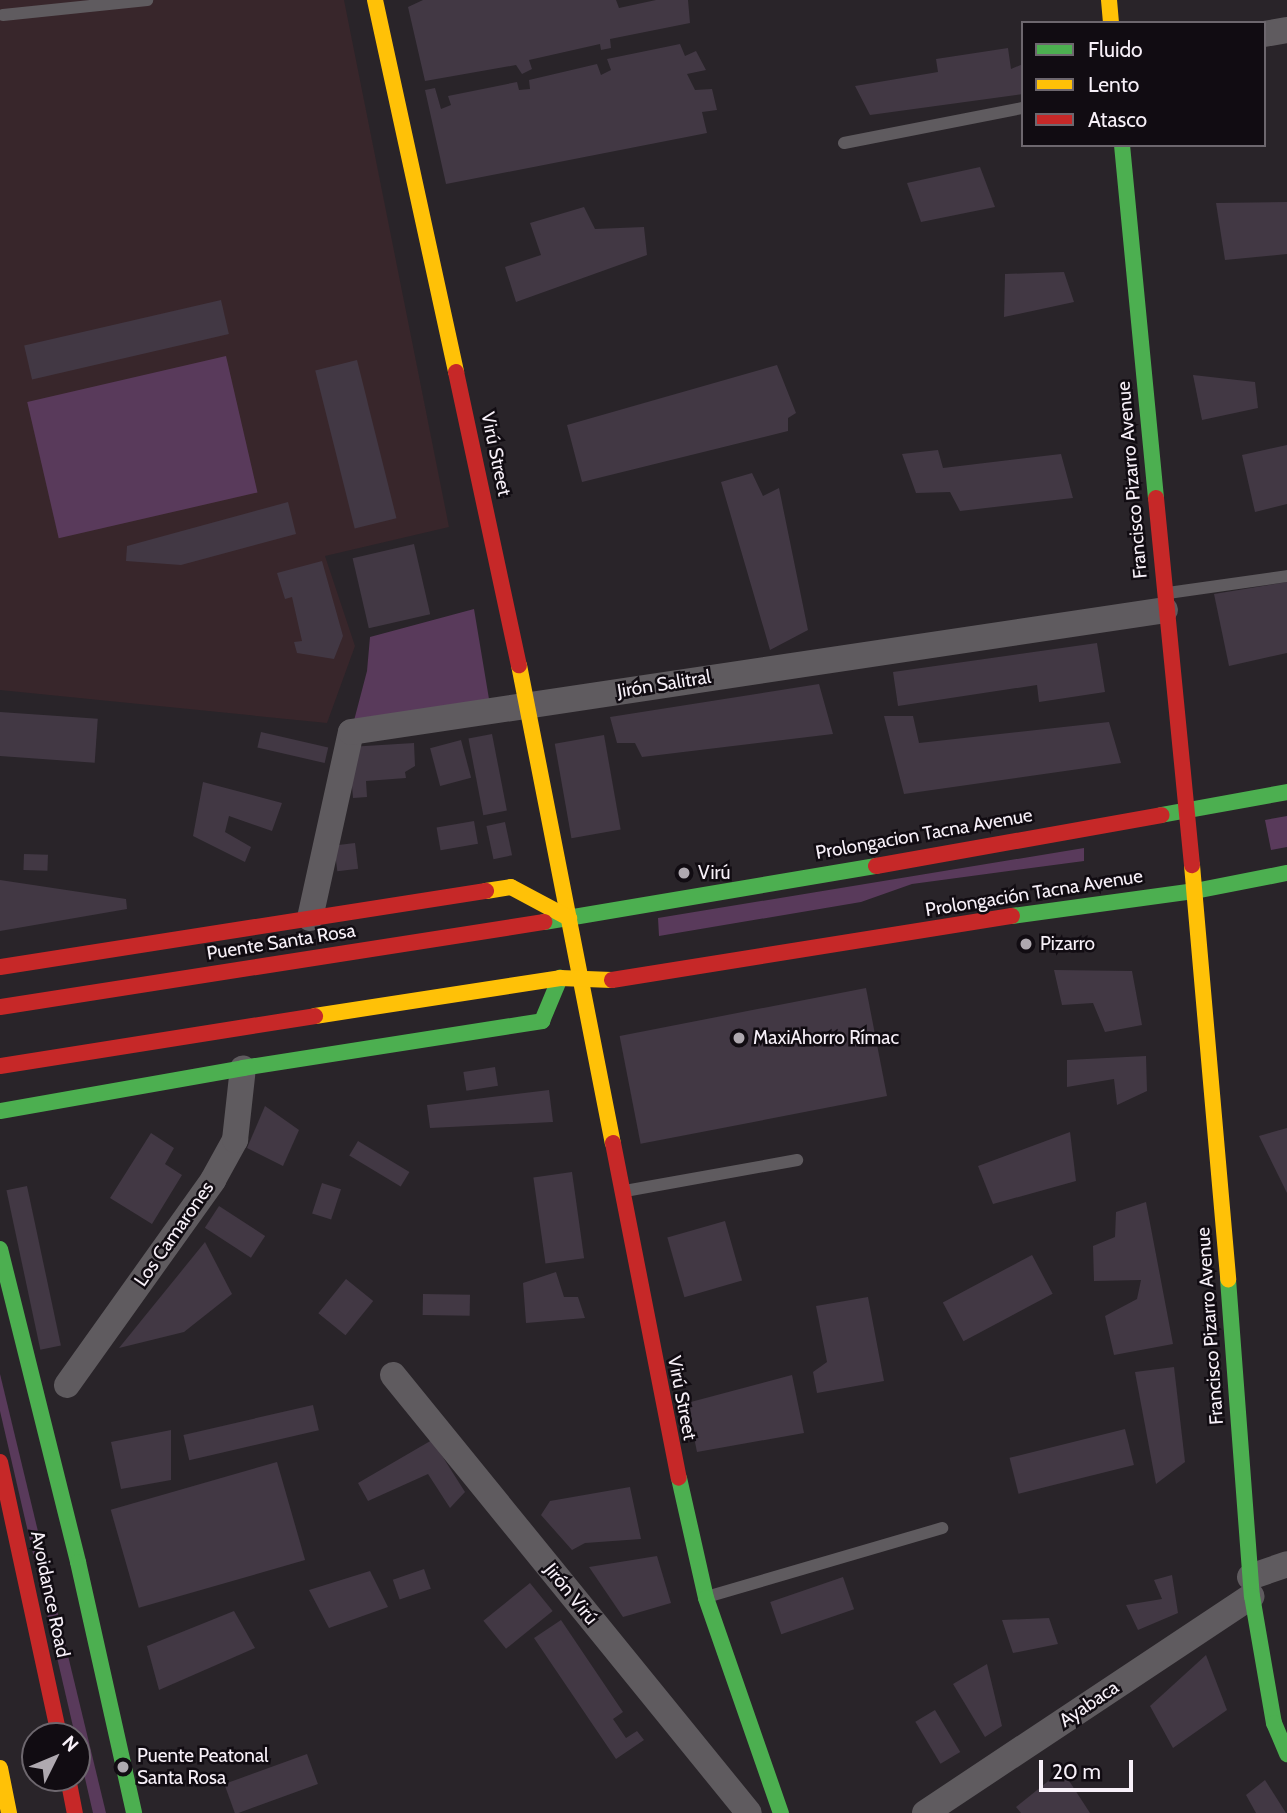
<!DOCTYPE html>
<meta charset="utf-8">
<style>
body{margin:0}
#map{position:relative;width:1287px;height:1813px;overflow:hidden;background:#292429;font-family:Cabin,sans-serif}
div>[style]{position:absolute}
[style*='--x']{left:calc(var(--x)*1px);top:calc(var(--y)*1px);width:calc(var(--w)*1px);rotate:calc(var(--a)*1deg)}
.education>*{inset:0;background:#38262b}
.green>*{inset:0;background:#593a5b;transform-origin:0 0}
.building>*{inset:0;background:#423844;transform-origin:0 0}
.lane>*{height:12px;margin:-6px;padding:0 6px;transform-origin:6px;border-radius:6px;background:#5f5b5f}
.street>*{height:26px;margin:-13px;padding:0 13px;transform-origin:13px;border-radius:13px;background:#5f5b5f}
.fast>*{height:16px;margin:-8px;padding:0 8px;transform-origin:8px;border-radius:8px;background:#4caf50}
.slow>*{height:16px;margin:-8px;padding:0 8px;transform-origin:8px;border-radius:8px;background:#ffc107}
.jam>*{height:16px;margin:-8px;padding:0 8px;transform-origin:8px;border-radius:8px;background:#c62828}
.dots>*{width:19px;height:19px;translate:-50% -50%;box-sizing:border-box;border:4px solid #110c12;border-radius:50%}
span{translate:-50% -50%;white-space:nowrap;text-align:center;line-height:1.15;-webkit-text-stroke:5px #110c12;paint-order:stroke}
.street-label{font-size:19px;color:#f7f0f8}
.poi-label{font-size:19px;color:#f7f0f8}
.left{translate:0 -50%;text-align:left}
.legend{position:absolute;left:1021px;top:21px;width:245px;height:126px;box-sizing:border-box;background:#110c12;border:2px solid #6d676e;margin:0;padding:9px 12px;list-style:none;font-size:21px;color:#f7f0f8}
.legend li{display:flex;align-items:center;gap:14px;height:35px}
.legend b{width:35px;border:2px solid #6d676e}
.north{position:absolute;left:21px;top:1722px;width:70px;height:70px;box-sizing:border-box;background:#110c12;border:2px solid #6d676e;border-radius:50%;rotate:47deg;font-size:19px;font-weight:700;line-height:28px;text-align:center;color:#f7f0f8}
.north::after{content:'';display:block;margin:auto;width:24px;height:32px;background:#afa9b0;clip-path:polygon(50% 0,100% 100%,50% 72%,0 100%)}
.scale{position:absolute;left:1039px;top:1760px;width:94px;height:32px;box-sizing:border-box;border:4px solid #f7f0f8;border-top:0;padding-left:9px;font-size:21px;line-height:24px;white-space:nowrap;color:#f7f0f8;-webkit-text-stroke:5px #110c12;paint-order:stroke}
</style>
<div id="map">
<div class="education">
<i style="clip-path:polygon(0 0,344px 0,449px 527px,325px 556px,355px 646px,327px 723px,0 690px)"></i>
</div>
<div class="green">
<i style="left:226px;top:356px;width:140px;height:204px;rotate:77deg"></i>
<i style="clip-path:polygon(474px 609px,491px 711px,351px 732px,367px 671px,370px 637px)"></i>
<i style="clip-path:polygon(1287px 816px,1287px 847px,1271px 850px,1265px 820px)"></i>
<i style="clip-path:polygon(1084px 848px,1084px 861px,912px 884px,861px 902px,659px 936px,658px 918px)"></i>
<i style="clip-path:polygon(0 1374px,106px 1813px,93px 1813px,0 1411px)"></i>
</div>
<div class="building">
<i style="clip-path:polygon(423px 0,616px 0,619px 8px,656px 0,688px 0,690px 23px,610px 39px,611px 48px,601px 50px,600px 44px,529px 60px,532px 69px,522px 74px,516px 65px,425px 81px,408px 7px)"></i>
<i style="clip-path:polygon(680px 44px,685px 56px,696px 51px,706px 70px,687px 74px,695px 90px,712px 89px,717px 110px,702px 112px,707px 133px,446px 184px,425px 90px,435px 88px,441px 109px,451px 105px,448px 96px,517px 82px,519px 90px,530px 89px,529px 80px,597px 64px,601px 75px,611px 70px,607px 59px)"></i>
<i style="clip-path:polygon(1008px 48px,1011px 69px,1023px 64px,1023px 94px,870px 115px,855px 86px,938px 72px,936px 59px)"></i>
<i style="clip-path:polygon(980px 167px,995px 207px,921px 222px,907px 183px)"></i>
<i style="clip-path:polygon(1287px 202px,1287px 254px,1225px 260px,1216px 203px)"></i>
<i style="clip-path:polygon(584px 207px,595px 229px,644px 227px,647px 255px,516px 302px,505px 267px,541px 255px,530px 223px)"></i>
<i style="clip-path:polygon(1064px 272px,1074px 302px,1004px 317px,1005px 274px)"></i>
<i style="left:221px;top:300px;width:35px;height:202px;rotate:77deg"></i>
<i style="left:357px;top:360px;width:163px;height:43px;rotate:76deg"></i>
<i style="clip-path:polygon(777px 365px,796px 413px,788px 418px,788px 431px,582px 482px,567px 425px)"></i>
<i style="clip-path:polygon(1193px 375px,1255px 382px,1258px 408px,1202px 420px)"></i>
<i style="clip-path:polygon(1287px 445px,1287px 504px,1255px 512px,1242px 455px)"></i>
<i style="clip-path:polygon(938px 450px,943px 468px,1061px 454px,1073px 498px,960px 511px,950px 492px,916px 493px,902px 454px)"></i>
<i style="clip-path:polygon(752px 473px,763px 496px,779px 488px,808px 630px,770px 650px,721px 482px)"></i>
<i style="clip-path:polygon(288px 502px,296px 534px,181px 565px,126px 561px,127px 546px)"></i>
<i style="left:414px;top:544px;width:72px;height:63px;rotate:77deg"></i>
<i style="clip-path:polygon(322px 561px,343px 636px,334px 659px,297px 653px,294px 642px,302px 641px,292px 597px,285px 599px,277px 573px)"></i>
<i style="clip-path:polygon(1287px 582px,1287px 653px,1229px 666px,1214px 594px)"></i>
<i style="clip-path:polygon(1097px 643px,1105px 692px,1039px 702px,1037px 685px,898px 706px,893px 672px)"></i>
<i style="clip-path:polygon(819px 684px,833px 734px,642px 757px,635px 743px,617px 743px,610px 717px)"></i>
<i style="left:0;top:712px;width:98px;height:44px;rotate:4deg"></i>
<i style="clip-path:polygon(884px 716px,913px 716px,919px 743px,1109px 722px,1121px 763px,904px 794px)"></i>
<i style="left:261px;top:732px;width:69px;height:16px;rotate:13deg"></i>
<i style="left:492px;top:734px;width:78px;height:24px;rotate:79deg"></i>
<i style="left:604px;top:735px;width:96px;height:50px;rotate:80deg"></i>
<i style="left:461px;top:740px;width:39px;height:32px;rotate:75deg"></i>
<i style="clip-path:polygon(414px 743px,415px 766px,405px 772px,406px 778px,366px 781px,367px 797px,353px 798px,349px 747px)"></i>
<i style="clip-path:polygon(203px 782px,282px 803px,272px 831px,229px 816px,225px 832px,251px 847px,245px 862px,193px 836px)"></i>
<i style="left:474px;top:821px;width:23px;height:38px;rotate:80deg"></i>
<i style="left:505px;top:822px;width:34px;height:19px;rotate:78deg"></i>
<i style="left:355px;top:843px;width:26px;height:21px;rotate:83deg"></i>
<i style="left:24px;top:854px;width:24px;height:16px;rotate:2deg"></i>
<i style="clip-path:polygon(0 880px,126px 899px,127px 909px,0 931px)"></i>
<i style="clip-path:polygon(1054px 970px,1132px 971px,1142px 1025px,1105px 1032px,1093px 1003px,1062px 1005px)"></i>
<i style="left:866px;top:988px;width:110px;height:251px;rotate:79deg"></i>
<i style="clip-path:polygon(1146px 1056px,1147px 1091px,1117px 1105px,1114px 1079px,1067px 1087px,1067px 1060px)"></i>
<i style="left:495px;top:1067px;width:19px;height:32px;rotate:81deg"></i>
<i style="clip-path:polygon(549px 1090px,553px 1122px,430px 1128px,427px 1105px)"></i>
<i style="clip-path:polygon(265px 1106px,299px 1130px,283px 1166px,247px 1148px)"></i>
<i style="clip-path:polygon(1287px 1128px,1287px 1193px,1259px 1136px)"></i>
<i style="clip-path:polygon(1070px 1132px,1076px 1181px,993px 1204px,978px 1166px)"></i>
<i style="clip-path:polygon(151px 1133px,174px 1148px,165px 1164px,182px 1175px,152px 1224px,110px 1198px)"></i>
<i style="left:358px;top:1141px;width:60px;height:17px;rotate:31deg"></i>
<i style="left:572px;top:1172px;width:87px;height:39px;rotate:82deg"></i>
<i style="left:322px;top:1183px;width:20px;height:32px;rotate:18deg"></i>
<i style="left:27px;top:1186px;width:163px;height:21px;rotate:78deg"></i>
<i style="clip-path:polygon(1146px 1202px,1173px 1344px,1114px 1355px,1105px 1316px,1137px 1299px,1141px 1280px,1094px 1281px,1093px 1246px,1115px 1237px,1116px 1212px)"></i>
<i style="left:219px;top:1206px;width:55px;height:26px;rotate:33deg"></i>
<i style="left:725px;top:1221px;width:62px;height:60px;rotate:74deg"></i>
<i style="clip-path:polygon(205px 1242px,232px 1294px,184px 1332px,119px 1348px)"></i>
<i style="left:1032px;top:1255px;width:44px;height:101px;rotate:62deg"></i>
<i style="clip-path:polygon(556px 1272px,564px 1297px,578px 1297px,585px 1318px,526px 1323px,523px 1283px)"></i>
<i style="left:346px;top:1279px;width:35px;height:44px;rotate:39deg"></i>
<i style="left:423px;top:1294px;width:47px;height:21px;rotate:1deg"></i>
<i style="clip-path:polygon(868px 1297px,884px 1381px,817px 1393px,813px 1372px,827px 1362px,816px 1306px)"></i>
<i style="clip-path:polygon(1174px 1367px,1185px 1462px,1156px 1484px,1135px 1372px)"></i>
<i style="clip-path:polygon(792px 1375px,804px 1433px,697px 1452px,687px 1403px)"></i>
<i style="left:313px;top:1405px;width:26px;height:133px;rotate:77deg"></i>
<i style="left:1125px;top:1429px;width:37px;height:119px;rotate:76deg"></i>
<i style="clip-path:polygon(171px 1430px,171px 1480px,121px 1489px,111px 1442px)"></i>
<i style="clip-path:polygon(432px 1440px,465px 1492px,450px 1508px,428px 1474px,368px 1501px,358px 1483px)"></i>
<i style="left:277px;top:1462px;width:102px;height:173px;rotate:74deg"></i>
<i style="clip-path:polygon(630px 1487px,641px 1539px,585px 1543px,572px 1550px,541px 1515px,550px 1501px)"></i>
<i style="clip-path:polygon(657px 1556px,671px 1603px,623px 1617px,589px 1567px)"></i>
<i style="left:424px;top:1569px;width:21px;height:33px;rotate:71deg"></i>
<i style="clip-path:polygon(370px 1571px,388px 1607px,329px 1628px,309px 1590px)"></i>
<i style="clip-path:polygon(1172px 1575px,1178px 1613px,1138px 1630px,1126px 1605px,1162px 1599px,1154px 1580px)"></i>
<i style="left:843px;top:1577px;width:34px;height:77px;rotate:71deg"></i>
<i style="left:530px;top:1583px;width:36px;height:60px;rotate:51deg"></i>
<i style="clip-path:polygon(234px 1611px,255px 1648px,159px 1690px,147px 1646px)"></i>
<i style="clip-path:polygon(1049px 1618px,1058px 1644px,1013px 1653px,1002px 1620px)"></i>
<i style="clip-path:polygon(561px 1620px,623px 1712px,613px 1719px,626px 1738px,637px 1731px,644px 1740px,616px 1759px,534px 1638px)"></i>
<i style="clip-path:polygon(1206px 1655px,1227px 1710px,1173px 1748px,1150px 1706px)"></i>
<i style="clip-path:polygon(987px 1664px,1002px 1726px,985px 1737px,953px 1684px)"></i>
<i style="left:935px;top:1710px;width:49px;height:23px;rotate:59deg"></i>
<i style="left:307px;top:1754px;width:32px;height:88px;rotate:70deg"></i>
<i style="clip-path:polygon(1062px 1770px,1090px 1813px,1021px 1813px,1016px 1807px)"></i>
<i style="clip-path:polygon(1265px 1780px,1286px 1813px,1256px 1813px,1246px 1795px)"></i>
</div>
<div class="lane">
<i style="--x:3;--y:15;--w:145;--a:-5.9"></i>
<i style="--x:844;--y:143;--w:182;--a:-11.1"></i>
<i style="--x:1168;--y:593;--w:120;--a:-8.1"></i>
<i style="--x:625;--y:1191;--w:175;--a:-10.2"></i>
<i style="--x:710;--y:1596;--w:242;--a:-16.3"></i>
</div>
<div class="street">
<i style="--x:1264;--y:34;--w:23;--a:-10"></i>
<i style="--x:310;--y:918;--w:190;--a:-77.6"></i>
<i style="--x:351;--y:732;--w:823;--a:-8.52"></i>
<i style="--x:393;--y:1375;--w:564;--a:50.9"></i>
<i style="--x:67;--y:1385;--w:252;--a:-54.5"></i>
<i style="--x:213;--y:1180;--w:46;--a:-61.2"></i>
<i style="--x:235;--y:1140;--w:72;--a:-83.7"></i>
<i style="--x:1250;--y:1577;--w:39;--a:-19"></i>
<i style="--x:925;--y:1813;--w:392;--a:-33.6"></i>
</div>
<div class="fast">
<i style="--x:1122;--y:145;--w:355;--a:84.5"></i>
<i style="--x:1161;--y:815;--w:128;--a:-10.3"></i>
<i style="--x:1012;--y:916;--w:185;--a:-7.8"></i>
<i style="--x:1195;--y:891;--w:94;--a:-11.1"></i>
<i style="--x:544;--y:922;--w:337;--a:-9.6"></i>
<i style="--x:0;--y:1111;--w:247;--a:-10"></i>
<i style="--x:243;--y:1068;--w:303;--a:-8.9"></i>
<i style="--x:542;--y:1021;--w:47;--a:-67.3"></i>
<i style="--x:0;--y:1249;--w:323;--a:76"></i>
<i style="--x:78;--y:1562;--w:257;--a:77.4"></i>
<i style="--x:1228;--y:1279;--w:318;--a:85.7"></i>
<i style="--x:1252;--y:1596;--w:129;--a:80.2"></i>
<i style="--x:1274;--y:1723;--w:34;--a:67"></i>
<i style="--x:679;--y:1478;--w:123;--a:77.3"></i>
<i style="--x:706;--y:1598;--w:228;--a:70.8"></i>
</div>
<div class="slow">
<i style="--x:375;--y:0;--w:381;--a:77.7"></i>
<i style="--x:1109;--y:0;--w:23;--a:85"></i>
<i style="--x:519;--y:665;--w:487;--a:78.9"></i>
<i style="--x:1192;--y:865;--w:416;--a:85"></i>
<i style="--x:486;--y:891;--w:25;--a:-9"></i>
<i style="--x:511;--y:887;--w:66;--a:28.1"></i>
<i style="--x:315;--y:1016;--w:248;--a:-8.8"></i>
<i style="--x:560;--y:978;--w:52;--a:2.2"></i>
<i style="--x:0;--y:1768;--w:46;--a:78.7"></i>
</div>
<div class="jam">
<i style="--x:456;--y:372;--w:300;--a:77.9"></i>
<i style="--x:1156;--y:498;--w:369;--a:84.4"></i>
<i style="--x:876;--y:866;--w:290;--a:-10.1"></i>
<i style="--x:0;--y:967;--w:492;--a:-8.9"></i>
<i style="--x:612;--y:980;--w:405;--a:-9.1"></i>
<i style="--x:0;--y:1007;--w:551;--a:-8.88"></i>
<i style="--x:0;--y:1066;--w:319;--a:-9"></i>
<i style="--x:613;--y:1143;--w:341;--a:78.9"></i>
<i style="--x:0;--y:1462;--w:280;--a:77.8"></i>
<i style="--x:68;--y:1778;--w:36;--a:79"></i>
</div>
<div class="dots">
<i style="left:684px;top:873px;background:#afa9b0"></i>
<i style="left:1026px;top:944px;background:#afa9b0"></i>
<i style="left:739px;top:1038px;background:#afa9b0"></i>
<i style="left:123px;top:1767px;background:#afa9b0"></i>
</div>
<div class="street-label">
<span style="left:496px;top:454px;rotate:78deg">Virú Street</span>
<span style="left:1132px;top:480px;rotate:-95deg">Francisco Pizarro Avenue</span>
<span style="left:664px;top:684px;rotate:-9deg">Jirón Salitral</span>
<span style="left:924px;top:834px;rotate:-10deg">Prolongacion Tacna Avenue</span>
<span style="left:1034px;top:893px;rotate:-9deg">Prolongación Tacna Avenue</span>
<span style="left:281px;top:942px;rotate:-9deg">Puente Santa Rosa</span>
<span style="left:174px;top:1234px;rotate:-55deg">Los Camarones</span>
<span style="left:1210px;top:1326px;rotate:-94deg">Francisco Pizarro Avenue</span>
<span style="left:682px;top:1398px;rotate:79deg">Virú Street</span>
<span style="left:50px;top:1594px;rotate:78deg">Avoidance Road</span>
<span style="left:571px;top:1594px;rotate:51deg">Jirón Virú</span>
<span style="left:1089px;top:1704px;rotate:-34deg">Ayabaca</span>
</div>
<div class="poi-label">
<span class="left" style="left:698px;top:873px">Virú</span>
<span class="left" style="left:1040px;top:944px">Pizarro</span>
<span class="left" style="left:753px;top:1038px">MaxiAhorro Rímac</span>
<span class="left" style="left:137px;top:1767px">Puente Peatonal<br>Santa Rosa</span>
</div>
<ul class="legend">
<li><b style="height:9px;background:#4caf50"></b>Fluido</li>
<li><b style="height:9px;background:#ffc107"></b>Lento</li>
<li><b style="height:9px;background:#c62828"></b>Atasco</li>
</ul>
<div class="north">N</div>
<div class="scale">20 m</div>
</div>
